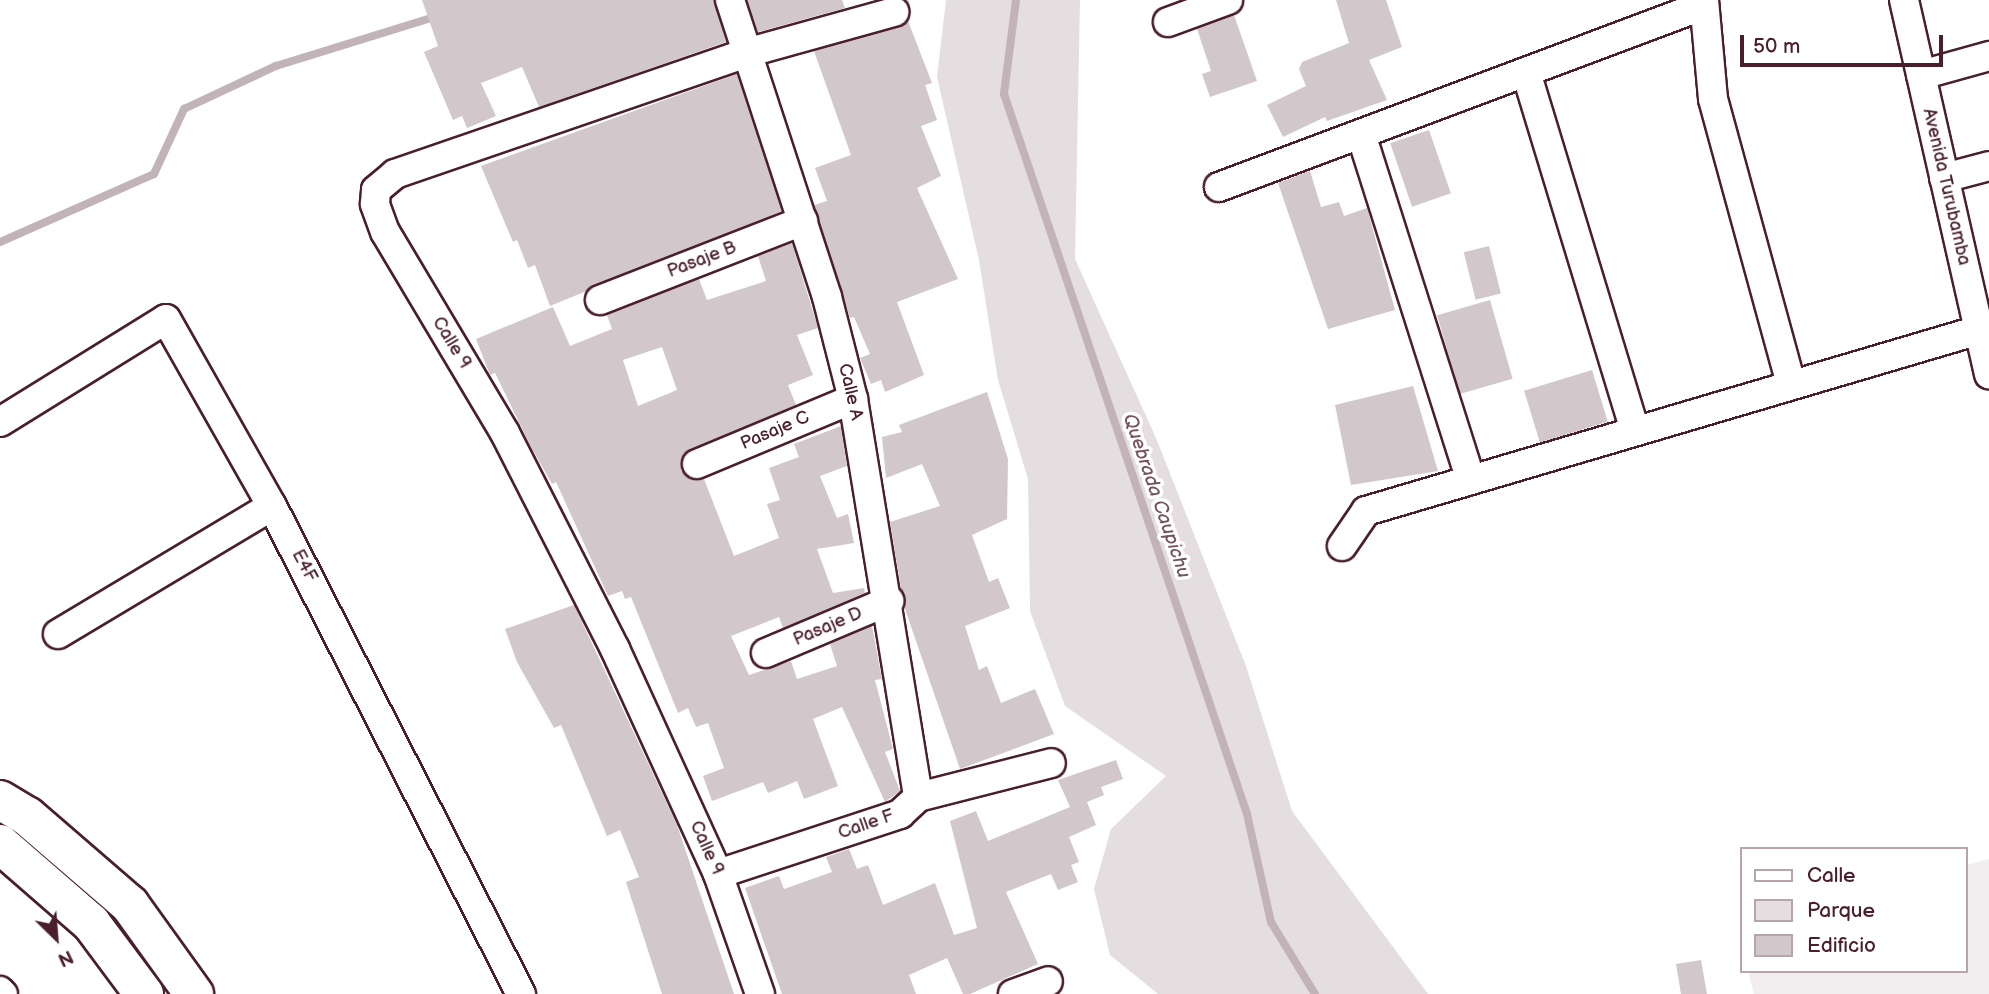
<!DOCTYPE html>
<style>
body{margin:0}
#map{position:relative;width:1989px;height:994px;overflow:hidden;background:#fff;font-family:"Balsamiq Sans",sans-serif}
div>[style]{position:absolute}
[style*='--x']{left:calc(var(--x)*1px);top:calc(var(--y)*1px);width:calc(var(--w)*1px);rotate:calc(var(--a)*1deg)}
.built>*{inset:0;background:#f2eeef}
.green>*{inset:0;background:#e5dee0}
.stream>*{height:8px;margin:-4px;padding:0 4px;transform-origin:4px;border-radius:4px;background:#c1b3b6}
.building>*{inset:0;background:#d2c7cb;transform-origin:0 0}
.roads{filter:drop-shadow(2px 0 #4a1f2b) drop-shadow(-2px 0 #4a1f2b) drop-shadow(0 2px #4a1f2b) drop-shadow(0 -2px #4a1f2b)}
.minor>*{height:28px;margin:-14px;padding:0 14px;transform-origin:14px;border-radius:14px;background:#fff}
.primary>*{height:38px;margin:-19px;padding:0 19px;transform-origin:19px;border-radius:19px;background:#fff}
span{translate:-50% -50%;white-space:nowrap;text-align:center;line-height:1.15;-webkit-text-stroke:7px #fff;paint-order:stroke}
.street-label{font-size:18px;color:#4a1f2b}
.water-label{font-size:19px;color:#74535c;font-style:italic}
.legend{position:absolute;left:1740px;top:847px;width:228px;height:126px;box-sizing:border-box;background:#fff;border:2px solid #b7a5aa;margin:0;padding:9px 12px;list-style:none;font-size:21px;color:#4a1f2b}
.legend li{display:flex;align-items:center;gap:14px;height:35px}
.legend b{width:35px;border:2px solid #b7a5aa}
.north{position:absolute;left:21px;top:903px;width:70px;height:70px;-webkit-text-stroke:5px #fff;paint-order:stroke;rotate:155deg;font-size:19px;font-weight:700;line-height:28px;text-align:center;color:#4a1f2b}
.north::after{content:'';display:block;margin:auto;width:24px;height:32px;background:#4a1f2b;clip-path:polygon(50% 0,100% 100%,50% 72%,0 100%)}
.scale{position:absolute;left:1740px;top:35px;width:203px;height:32px;box-sizing:border-box;border:4px solid #4a1f2b;border-top:0;padding-left:9px;font-size:21px;line-height:24px;white-space:nowrap;color:#4a1f2b;-webkit-text-stroke:5px #fff;paint-order:stroke}
</style>
<div id="map">
<div class="built">
<i style="clip-path:polygon(1989px 859px,1989px 994px,1754px 994px,1748px 971px,1966px 971px,1966px 865px)"></i>
</div>
<div class="green">
<i style="clip-path:polygon(946px 0,1080px 0,1075px 259px,1156px 438px,1246px 666px,1292px 811px,1428px 994px,1158px 994px,1110px 955px,1094px 889px,1111px 829px,1166px 776px,1065px 706px,1030px 611px,1028px 479px,998px 380px,979px 260px,937px 77px)"></i>
</div>
<div class="stream">
<i style="--x:1016;--y:0;--w:95;--a:97.3"></i>
<i style="--x:1004;--y:94;--w:760;--a:71.35"></i>
<i style="--x:1247;--y:814;--w:111;--a:77.5"></i>
<i style="--x:1271;--y:922;--w:84;--a:58.6"></i>
<i style="--x:0;--y:242;--w:168;--a:-23.8"></i>
<i style="--x:154;--y:174;--w:72;--a:-65.2"></i>
<i style="--x:184;--y:109;--w:102;--a:-25.1"></i>
<i style="--x:276;--y:66;--w:170;--a:-17.2"></i>
</div>
<div class="building">
<i style="clip-path:polygon(422px 0,714px 0,726px 42px,539px 107px,522px 67px,481px 83px,496px 116px,467px 128px,462px 116px,453px 120px,424px 52px,438px 46px)"></i>
<i style="clip-path:polygon(747px 0,842px 0,845px 8px,758px 32px)"></i>
<i style="clip-path:polygon(1336px 0,1386px 0,1402px 47px,1369px 60px,1387px 100px,1327px 121px,1325px 117px,1283px 137px,1267px 105px,1306px 86px,1299px 69px,1302px 62px,1349px 43px)"></i>
<i style="clip-path:polygon(1234px 15px,1257px 81px,1210px 97px,1202px 74px,1211px 71px,1197px 29px)"></i>
<i style="clip-path:polygon(908px 21px,932px 83px,925px 85px,937px 120px,921px 126px,941px 176px,917px 188px,958px 279px,897px 302px,924px 375px,885px 392px,881px 380px,871px 384px,860px 358px,870px 354px,854px 317px,850px 318px,814px 205px,827px 201px,815px 168px,851px 155px,814px 51px)"></i>
<i style="clip-path:polygon(737px 74px,782px 211px,550px 306px,535px 265px,528px 268px,517px 240px,513px 242px,481px 166px)"></i>
<i style="left:1429px;top:130px;width:67px;height:41px;rotate:71deg"></i>
<i style="clip-path:polygon(1310px 171px,1321px 207px,1339px 202px,1344px 216px,1367px 208px,1395px 310px,1328px 329px,1278px 183px)"></i>
<i style="clip-path:polygon(evenodd,792px 243px,818px 328px,797px 335px,813px 375px,788px 385px,796px 405px,691px 449px,683px 454px,681px 470px,688px 478px,704px 479px,734px 556px,779px 538px,767px 504px,780px 500px,769px 468px,799px 457px,794px 444px,841px 426px,847px 466px,820px 476px,837px 518px,848px 514px,854px 543px,817px 549px,833px 593px,864px 588px,865px 593px,783px 628px,779px 617px,731px 636px,749px 675px,791px 661px,797px 679px,837px 666px,830px 644px,872px 626px,882px 679px,875px 680px,893px 749px,885px 752px,900px 791px,885px 802px,842px 707px,813px 719px,838px 786px,804px 799px,797px 781px,768px 793px,763px 782px,712px 801px,703px 776px,724px 768px,708px 723px,696px 727px,688px 708px,678px 713px,631px 597px,625px 599px,622px 591px,608px 596px,556px 482px,552px 484px,530px 445px,495px 373px,490px 375px,476px 339px,553px 307px,570px 346px,612px 329px,607px 315px,699px 279px,707px 300px,766px 281px,758px 256px,792px 243px,662px 347px,677px 390px,638px 406px,623px 360px,662px 347px)"></i>
<i style="left:1489px;top:246px;width:49px;height:26px;rotate:76deg"></i>
<i style="left:1490px;top:300px;width:82px;height:55px;rotate:74deg"></i>
<i style="left:1592px;top:370px;width:54px;height:71px;rotate:73deg"></i>
<i style="clip-path:polygon(1413px 386px,1438px 471px,1351px 485px,1335px 405px)"></i>
<i style="clip-path:polygon(987px 392px,1008px 459px,1007px 519px,972px 535px,989px 582px,998px 578px,1010px 608px,965px 626px,979px 670px,987px 666px,1001px 703px,1035px 689px,1054px 734px,960px 769px,904px 606px,890px 522px,940px 506px,922px 464px,886px 478px,882px 437px,902px 432px,899px 425px)"></i>
<i style="clip-path:polygon(574px 605px,677px 825px,734px 994px,662px 994px,626px 882px,639px 877px,620px 830px,607px 836px,561px 725px,554px 728px,517px 662px,505px 629px)"></i>
<i style="clip-path:polygon(1116px 760px,1123px 779px,1101px 787px,1104px 795px,1087px 802px,1096px 825px,1069px 837px,1079px 862px,1071px 865px,1078px 882px,1058px 890px,1051px 874px,1006px 892px,1038px 964px,970px 994px,963px 994px,947px 958px,909px 975px,916px 994px,782px 994px,745px 888px,779px 876px,784px 889px,832px 872px,826px 857px,849px 849px,857px 869px,868px 865px,883px 905px,935px 883px,954px 935px,977px 928px,950px 821px,976px 811px,988px 841px,1070px 807px,1058px 780px)"></i>
<i style="clip-path:polygon(1701px 960px,1707px 994px,1681px 994px,1676px 964px)"></i>
</div>
<div class="roads">
<div class="minor">
<i style="--x:730;--y:0;--w:312;--a:71.9"></i>
<i style="--x:827;--y:297;--w:105;--a:75.7"></i>
<i style="--x:853;--y:399;--w:403;--a:80.7"></i>
<i style="--x:1704;--y:0;--w:99;--a:84.8"></i>
<i style="--x:1713;--y:99;--w:296;--a:74.7"></i>
<i style="--x:1904;--y:0;--w:384;--a:77.2"></i>
<i style="--x:1168;--y:22;--w:64;--a:-20.1"></i>
<i style="--x:1526;--y:72;--w:375;--a:73.1"></i>
<i style="--x:1921;--y:75;--w:71;--a:-15.6"></i>
<i style="--x:1361;--y:134;--w:363;--a:72.4"></i>
<i style="--x:1944;--y:178;--w:47;--a:-14.9"></i>
<i style="--x:1219;--y:187;--w:518;--a:-20.57"></i>
<i style="--x:600;--y:300;--w:218;--a:-21.3"></i>
<i style="--x:0;--y:422;--w:195;--a:-31.8"></i>
<i style="--x:166;--y:319;--w:215;--a:60.5"></i>
<i style="--x:272;--y:506;--w:548;--a:62.97"></i>
<i style="--x:697;--y:464;--w:169;--a:-22.6"></i>
<i style="--x:1342;--y:546;--w:42;--a:-55.6"></i>
<i style="--x:1366;--y:511;--w:639;--a:-16.45"></i>
<i style="--x:58;--y:634;--w:249;--a:-30.9"></i>
<i style="--x:766;--y:653;--w:134;--a:-22.9"></i>
<i style="--x:718;--y:874;--w:192;--a:-18.2"></i>
<i style="--x:900;--y:814;--w:25;--a:-43"></i>
<i style="--x:918;--y:797;--w:137;--a:-14.3"></i>
<i style="--x:0;--y:991;--w:4;--a:45"></i>
<i style="--x:760;--y:994;--w:127;--a:-109.3"></i>
<i style="--x:718;--y:874;--w:247;--a:-114.6"></i>
<i style="--x:615;--y:649;--w:242;--a:-117"></i>
<i style="--x:505;--y:433;--w:234;--a:-120.8"></i>
<i style="--x:385;--y:232;--w:30;--a:-110"></i>
<i style="--x:375;--y:204;--w:14;--a:-86"></i>
<i style="--x:376;--y:190;--w:25;--a:-40"></i>
<i style="--x:395;--y:174;--w:371;--a:-19"></i>
<i style="--x:746;--y:53;--w:154;--a:-15.5"></i>
<i style="--x:1013;--y:994;--w:37;--a:-20"></i>
</div>
<div class="primary">
<i style="--x:0;--y:800;--w:31;--a:31"></i>
<i style="--x:27;--y:816;--w:136;--a:40.8"></i>
<i style="--x:130;--y:905;--w:110;--a:54.3"></i>
<i style="--x:0;--y:844;--w:121;--a:41"></i>
<i style="--x:91;--y:923;--w:89;--a:53.3"></i>
</div>
</div>
<div class="street-label">
<span style="left:1946px;top:187px;rotate:77deg">Avenida Turubamba</span>
<span style="left:702px;top:260px;rotate:-21deg">Pasaje B</span>
<span style="left:451px;top:343px;rotate:59deg">Calle 9</span>
<span style="left:850px;top:392px;rotate:77deg">Calle A</span>
<span style="left:775px;top:431px;rotate:-23deg">Pasaje C</span>
<span style="left:304px;top:566px;rotate:62deg">E4F</span>
<span style="left:828px;top:627px;rotate:-23deg">Pasaje D</span>
<span style="left:866px;top:825px;rotate:-19deg">Calle F</span>
<span style="left:706px;top:848px;rotate:66deg">Calle 9</span>
</div>
<div class="water-label">
<span style="left:1156px;top:496px;rotate:71deg">Quebrada Caupichu</span>
</div>
<ul class="legend">
<li><b style="height:9px;background:#fff"></b>Calle</li>
<li><b style="height:19px;background:#e5dee0"></b>Parque</li>
<li><b style="height:19px;background:#d2c7cb"></b>Edificio</li>
</ul>
<div class="north">N</div>
<div class="scale">50 m</div>
</div>
